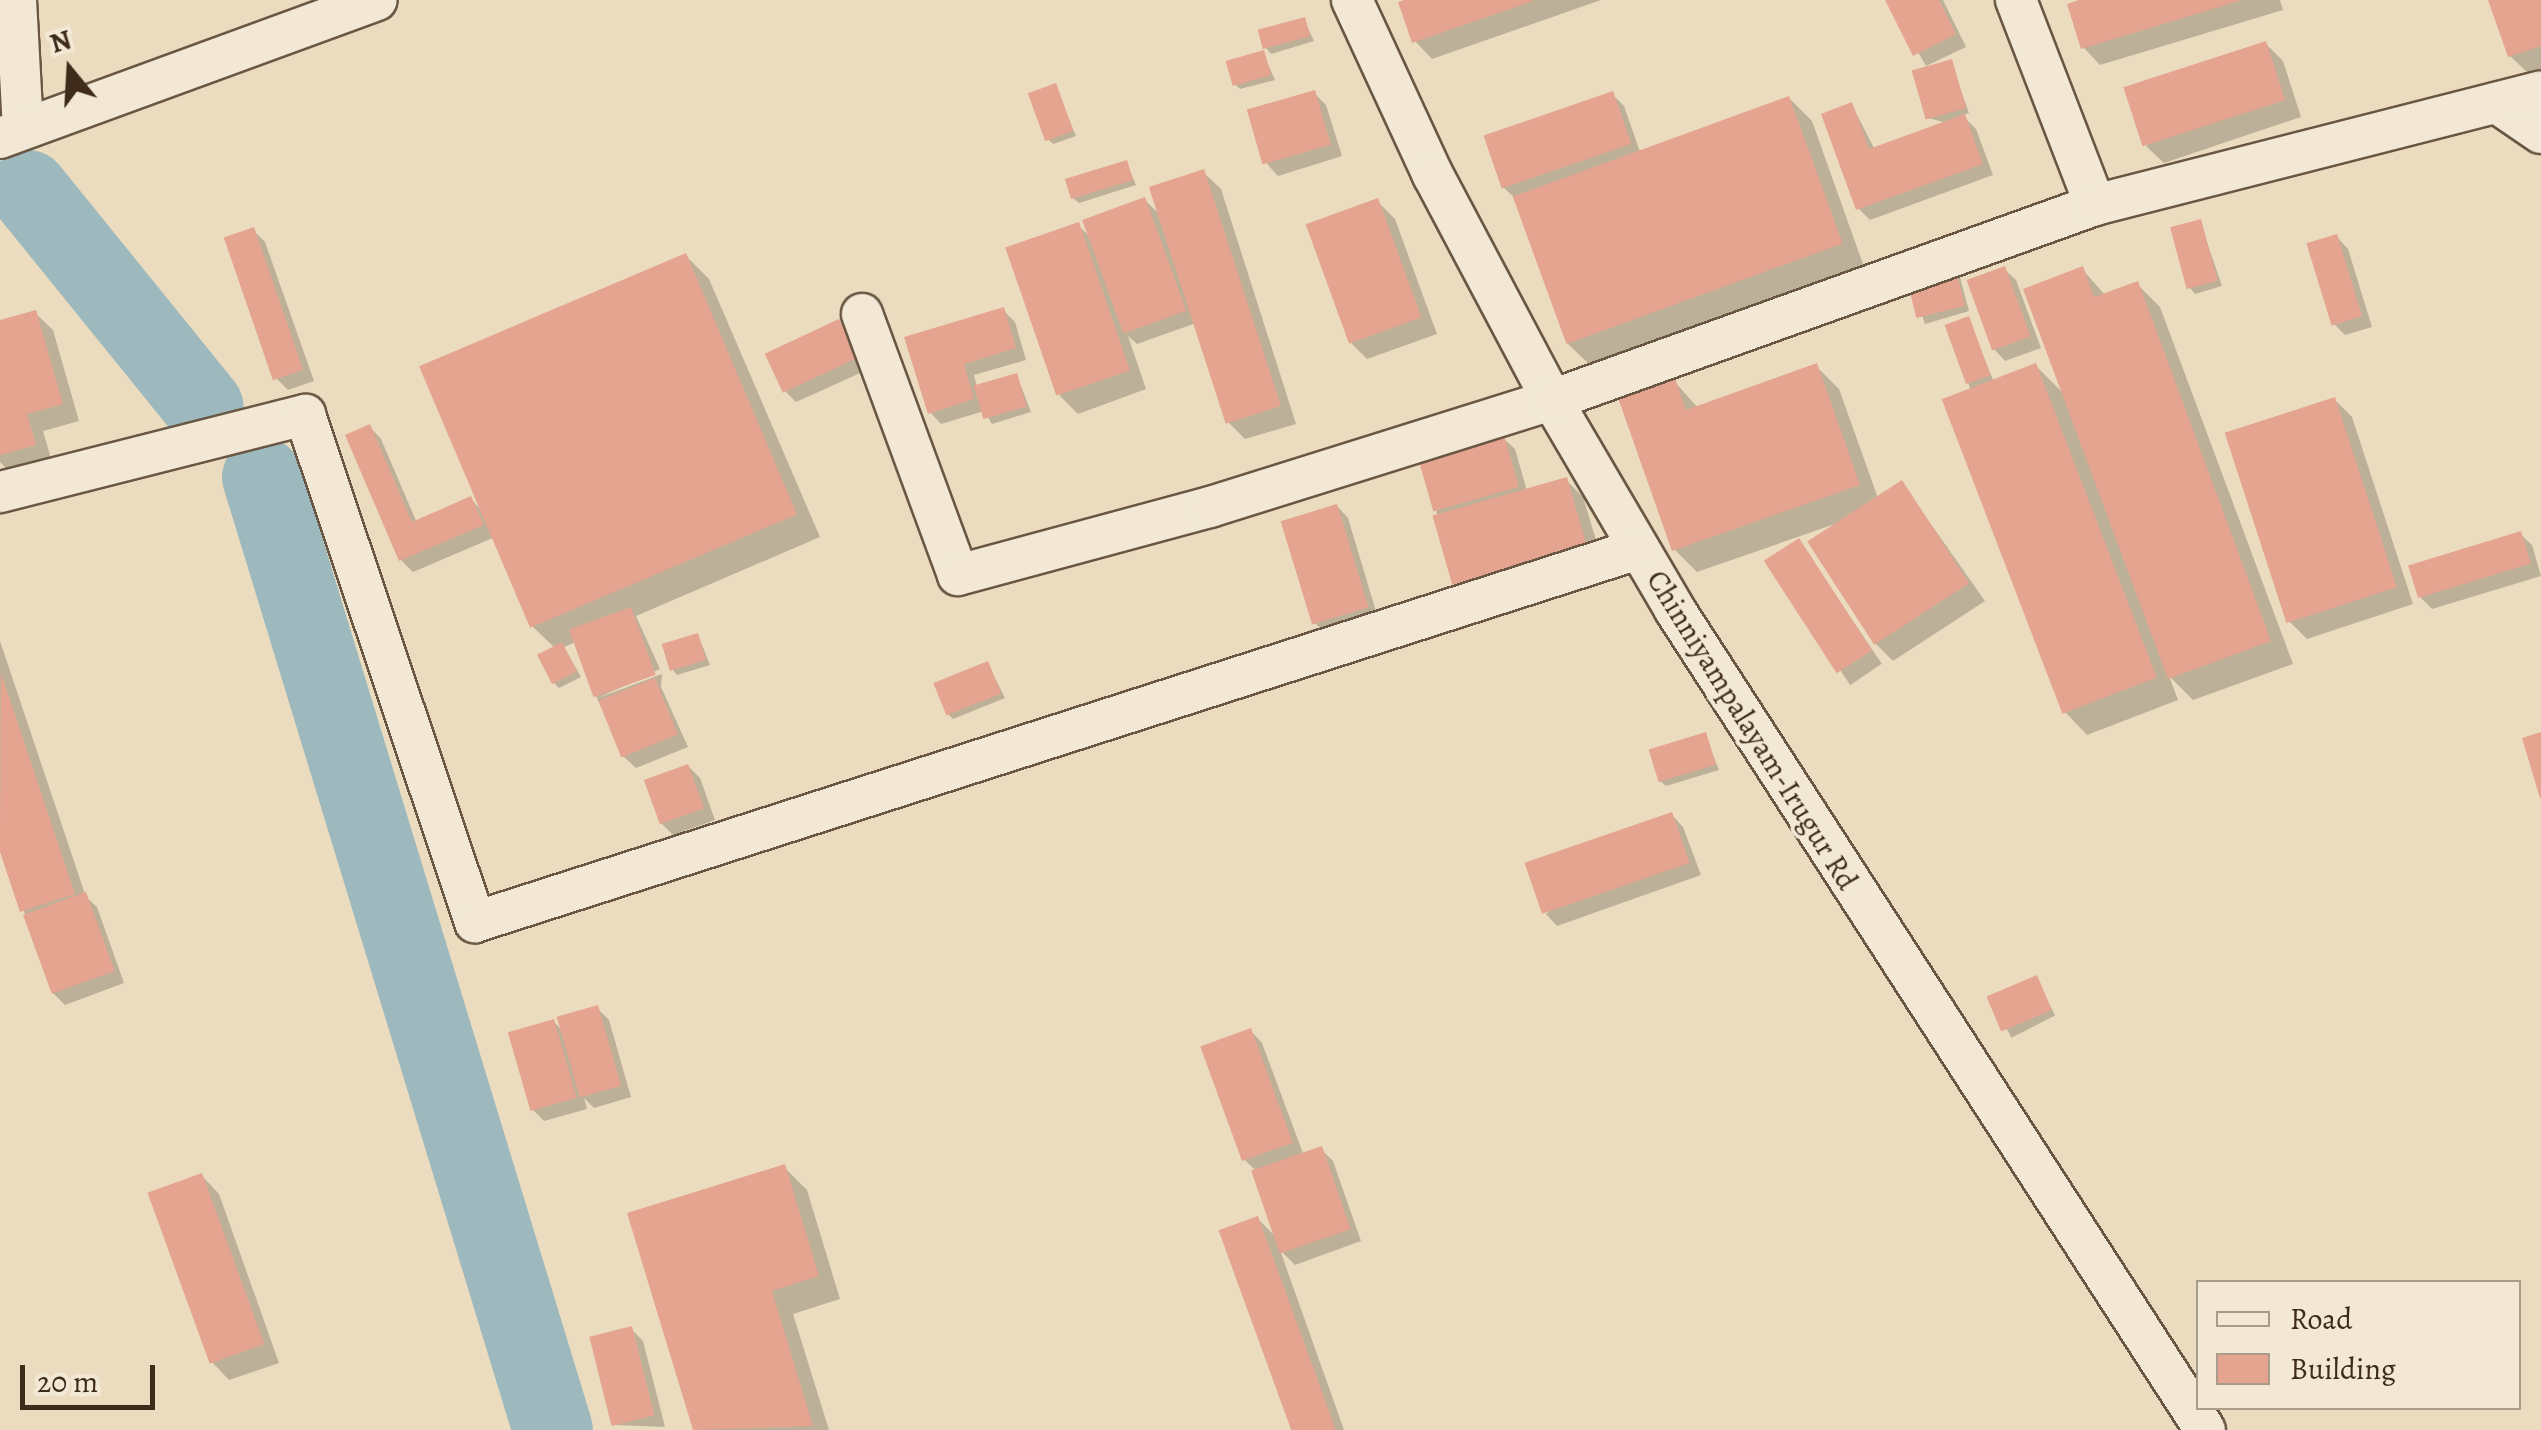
<!DOCTYPE html>
<style>
body{margin:0}
#map{position:relative;width:2541px;height:1430px;overflow:hidden;background:#ebdcbf;font-family:Alegreya,serif}
div>[style]{position:absolute}
[style*='--x']{left:calc(var(--x)*1px);top:calc(var(--y)*1px);width:calc(var(--w)*1px);rotate:calc(var(--a)*1deg)}
.shadow>*{inset:0;background:#0003;transform-origin:0 0}
.river>*{height:80px;margin:-40px;padding:0 40px;transform-origin:40px;border-radius:40px;background:#9eb9bd}
.building>*{inset:0;background:#e5a48f;transform-origin:0 0}
.roads{filter:drop-shadow(2px 0 #695743) drop-shadow(-2px 0 #695743) drop-shadow(0 2px #695743) drop-shadow(0 -2px #695743)}
.street>*{height:40px;margin:-20px;padding:0 20px;transform-origin:20px;border-radius:20px;background:#f2e8d5}
span{translate:-50% -50%;white-space:nowrap;text-align:center;line-height:1.15;-webkit-text-stroke:8px #f2e8d5;paint-order:stroke}
.street-label{font-size:30px;color:#3e2b1a}
.legend{position:absolute;left:2196px;top:1280px;width:325px;height:130px;box-sizing:border-box;background:#f2e8d5;border:2px solid #aa9c8a;margin:0;padding:12px 18px;list-style:none;font-size:30px;color:#3e2b1a}
.legend li{display:flex;align-items:center;gap:20px;height:50px}
.legend b{width:50px;border:2px solid #aa9c8a}
.north{position:absolute;left:20px;top:20px;width:100px;height:100px;-webkit-text-stroke:8px #f2e8d5;paint-order:stroke;rotate:342deg;font-size:28px;font-weight:700;line-height:40px;text-align:center;color:#3e2b1a}
.north::after{content:'';display:block;margin:auto;width:35px;height:45px;background:#3e2b1a;clip-path:polygon(50% 0,100% 100%,50% 72%,0 100%)}
.scale{position:absolute;left:20px;top:1365px;width:135px;height:45px;box-sizing:border-box;border:5px solid #3e2b1a;border-top:0;padding-left:12px;font-size:30px;line-height:35px;white-space:nowrap;color:#3e2b1a;-webkit-text-stroke:8px #f2e8d5;paint-order:stroke}
</style>
<div id="map">
<div class="shadow">
<i style="clip-path:polygon(1412px 0,1601px 0,1432px 59px,1415px 41px)"></i>
<i style="clip-path:polygon(1888px 0,1943px 0,1966px 47px,1926px 66px)"></i>
<i style="clip-path:polygon(2088px 0,2280px 0,2283px 10px,2100px 65px,2083px 47px)"></i>
<i style="clip-path:polygon(2491px 0,2541px 0,2541px 69px,2528px 73px,2510px 56px)"></i>
<i style="clip-path:polygon(1304px 20px,1314px 41px,1271px 54px,1266px 48px)"></i>
<i style="clip-path:polygon(2265px 43px,2283px 61px,2301px 117px,2164px 163px,2146px 146px)"></i>
<i style="clip-path:polygon(1263px 53px,1275px 80px,1240px 89px,1235px 84px)"></i>
<i style="clip-path:polygon(1951px 62px,1969px 113px,1962px 115px,1976px 129px,1993px 175px,1870px 220px,1858px 208px,1852px 105px,1875px 150px,1947px 123px,1928px 118px)"></i>
<i style="clip-path:polygon(1055px 86px,1076px 136px,1053px 144px,1048px 139px)"></i>
<i style="clip-path:polygon(1314px 93px,1326px 105px,1342px 156px,1278px 176px,1267px 164px)"></i>
<i style="clip-path:polygon(1612px 94px,1624px 106px,1640px 152px,1789px 98px,1812px 121px,1864px 267px,1590px 365px,1567px 343px,1516px 199px,1504px 188px)"></i>
<i style="clip-path:polygon(1126px 162px,1136px 185px,1079px 203px,1073px 198px)"></i>
<i style="clip-path:polygon(1203px 172px,1221px 189px,1296px 424px,1245px 439px,1228px 422px,1196px 323px,1137px 344px,1128px 336px,1146px 389px,1078px 414px,1060px 396px,1078px 225px,1092px 239px,1144px 199px,1162px 217px)"></i>
<i style="clip-path:polygon(1377px 201px,1395px 219px,1437px 334px,1367px 359px,1350px 342px)"></i>
<i style="clip-path:polygon(2200px 222px,2222px 286px,2195px 294px,2190px 288px)"></i>
<i style="clip-path:polygon(253px 230px,265px 242px,314px 381px,288px 390px,276px 378px)"></i>
<i style="clip-path:polygon(2337px 237px,2348px 249px,2372px 327px,2345px 335px,2334px 324px)"></i>
<i style="clip-path:polygon(686px 256px,709px 279px,820px 537px,636px 616px,660px 669px,598px 698px,662px 674px,661px 687px,688px 747px,636px 768px,624px 757px,596px 696px,576px 642px,564px 647px,581px 677px,559px 688px,554px 683px,555px 648px,533px 627px,495px 537px,413px 572px,401px 560px,370px 427px,381px 439px,417px 523px,471px 499px,484px 513px)"></i>
<i style="clip-path:polygon(2004px 269px,2016px 280px,2041px 348px,2005px 361px,1994px 349px)"></i>
<i style="clip-path:polygon(2082px 269px,2106px 296px,2137px 284px,2160px 307px,2293px 664px,2193px 700px,2169px 676px,2178px 700px,2087px 735px,2065px 712px,1968px 382px,1968px 319px,1994px 382px,2036px 366px,2066px 396px)"></i>
<i style="clip-path:polygon(1959px 274px,1969px 311px,1925px 324px,1910px 282px)"></i>
<i style="clip-path:polygon(1003px 310px,1015px 322px,1026px 360px,974px 375px,977px 387px,1017px 376px,1031px 412px,992px 424px,984px 411px,941px 424px,930px 412px,907px 339px)"></i>
<i style="clip-path:polygon(35px 313px,53px 330px,79px 421px,43px 431px,52px 462px,12px 474px,0 462px,0 323px)"></i>
<i style="clip-path:polygon(838px 322px,867px 370px,796px 402px,784px 390px)"></i>
<i style="clip-path:polygon(1816px 366px,1839px 389px,1878px 498px,1902px 483px,1985px 601px,1893px 661px,1876px 644px,1835px 524px,1697px 572px,1674px 549px,1674px 381px,1698px 408px)"></i>
<i style="clip-path:polygon(2335px 400px,2352px 417px,2413px 604px,2307px 639px,2289px 621px)"></i>
<i style="clip-path:polygon(1503px 438px,1515px 449px,1527px 491px,1566px 480px,1583px 497px,1603px 563px,1474px 602px,1456px 584px,1436px 511px)"></i>
<i style="clip-path:polygon(1337px 506px,1348px 518px,1378px 618px,1326px 634px,1314px 622px)"></i>
<i style="clip-path:polygon(2520px 534px,2532px 545px,2541px 576px,2432px 609px,2420px 597px)"></i>
<i style="left:1799px;top:541px;width:148px;height:38px;rotate:56deg"></i>
<i style="clip-path:polygon(698px 635px,710px 665px,677px 675px,672px 669px)"></i>
<i style="clip-path:polygon(0 641px,86px 897px,97px 907px,124px 983px,65px 1005px,53px 993px,0 844px)"></i>
<i style="clip-path:polygon(988px 664px,1005px 698px,953px 719px,948px 714px)"></i>
<i style="clip-path:polygon(1705px 735px,1719px 770px,1666px 786px,1660px 781px)"></i>
<i style="clip-path:polygon(688px 766px,700px 778px,715px 820px,673px 835px,661px 823px)"></i>
<i style="clip-path:polygon(1672px 815px,1683px 827px,1701px 875px,1557px 926px,1546px 914px)"></i>
<i style="left:2036px;top:978px;width:42px;height:49px;rotate:63deg"></i>
<i style="clip-path:polygon(597px 1008px,609px 1020px,631px 1097px,594px 1108px,584px 1098px,587px 1109px,544px 1121px,532px 1109px,553px 1021px,563px 1031px)"></i>
<i style="clip-path:polygon(1251px 1031px,1262px 1043px,1304px 1156px,1321px 1149px,1333px 1161px,1361px 1241px,1295px 1265px,1280px 1250px,1344px 1430px,1291px 1430px,1257px 1218px,1278px 1239px,1257px 1172px,1244px 1159px)"></i>
<i style="clip-path:polygon(784px 1167px,807px 1190px,840px 1299px,793px 1314px,829px 1430px,696px 1430px,630px 1215px)"></i>
<i style="clip-path:polygon(202px 1176px,219px 1194px,279px 1363px,229px 1380px,212px 1362px)"></i>
<i style="clip-path:polygon(631px 1329px,643px 1341px,665px 1427px,616px 1425px)"></i>
</div>
<div class="river">
<i style="--x:28;--y:190;--w:279;--a:51"></i>
<i style="--x:262;--y:477;--w:996;--a:73.02"></i>
</div>
<div class="building">
<i style="clip-path:polygon(1404px 0,1533px 0,1533px 1px,1412px 43px,1398px 2px)"></i>
<i style="clip-path:polygon(1885px 0,1939px 0,1956px 34px,1913px 56px)"></i>
<i style="clip-path:polygon(2079px 0,2239px 0,2239px 1px,2081px 49px,2067px 4px)"></i>
<i style="clip-path:polygon(2488px 0,2541px 0,2541px 46px,2508px 57px)"></i>
<i style="left:1305px;top:17px;width:20px;height:49px;rotate:75deg"></i>
<i style="left:2266px;top:41px;width:62px;height:150px;rotate:72deg"></i>
<i style="left:1264px;top:50px;width:26px;height:40px;rotate:74deg"></i>
<i style="left:1952px;top:59px;width:51px;height:42px;rotate:74deg"></i>
<i style="left:1056px;top:83px;width:51px;height:30px;rotate:70deg"></i>
<i style="left:1315px;top:90px;width:57px;height:71px;rotate:74deg"></i>
<i style="left:1613px;top:91px;width:56px;height:137px;rotate:71deg"></i>
<i style="left:1789px;top:96px;width:157px;height:294px;rotate:70deg"></i>
<i style="clip-path:polygon(1852px 102px,1869px 149px,1965px 114px,1983px 164px,1856px 210px,1821px 114px)"></i>
<i style="left:1127px;top:160px;width:21px;height:65px;rotate:73deg"></i>
<i style="left:1204px;top:169px;width:249px;height:58px;rotate:72deg"></i>
<i style="left:1145px;top:197px;width:121px;height:67px;rotate:70deg"></i>
<i style="left:1378px;top:198px;width:127px;height:77px;rotate:70deg"></i>
<i style="left:2201px;top:219px;width:64px;height:32px;rotate:75deg"></i>
<i style="left:1079px;top:222px;width:157px;height:78px;rotate:71deg"></i>
<i style="left:254px;top:227px;width:151px;height:32px;rotate:71deg"></i>
<i style="left:2337px;top:234px;width:86px;height:32px;rotate:73deg"></i>
<i style="left:686px;top:253px;width:284px;height:290px;rotate:67deg"></i>
<i style="left:1955px;top:266px;width:41px;height:50px;rotate:76deg"></i>
<i style="left:2005px;top:266px;width:75px;height:41px;rotate:70deg"></i>
<i style="clip-path:polygon(2083px 266px,2094px 297px,2138px 281px,2271px 641px,2168px 679px,2023px 289px)"></i>
<i style="clip-path:polygon(1004px 307px,1016px 348px,964px 364px,974px 399px,928px 414px,904px 337px)"></i>
<i style="clip-path:polygon(36px 310px,63px 404px,27px 414px,36px 445px,0 455px,0 320px)"></i>
<i style="left:1969px;top:316px;width:63px;height:26px;rotate:70deg"></i>
<i style="left:839px;top:319px;width:43px;height:82px;rotate:65deg"></i>
<i style="clip-path:polygon(1817px 363px,1860px 485px,1672px 551px,1618px 398px,1675px 378px,1686px 410px)"></i>
<i style="left:2036px;top:363px;width:337px;height:101px;rotate:69deg"></i>
<i style="left:1017px;top:373px;width:35px;height:45px;rotate:74deg"></i>
<i style="left:2335px;top:397px;width:200px;height:116px;rotate:72deg"></i>
<i style="clip-path:polygon(370px 424px,412px 522px,471px 496px,484px 525px,399px 561px,345px 435px)"></i>
<i style="left:1504px;top:435px;width:54px;height:89px;rotate:74deg"></i>
<i style="left:1567px;top:477px;width:72px;height:140px;rotate:74deg"></i>
<i style="left:1902px;top:480px;width:123px;height:113px;rotate:57deg"></i>
<i style="left:1337px;top:504px;width:108px;height:59px;rotate:73deg"></i>
<i style="left:2521px;top:531px;width:34px;height:118px;rotate:73deg"></i>
<i style="left:1799px;top:538px;width:134px;height:42px;rotate:57deg"></i>
<i style="left:631px;top:607px;width:72px;height:66px;rotate:70deg"></i>
<i style="left:698px;top:633px;width:28px;height:38px;rotate:73deg"></i>
<i style="left:562px;top:642px;width:33px;height:28px;rotate:63deg"></i>
<i style="left:988px;top:661px;width:35px;height:59px;rotate:68deg"></i>
<i style="clip-path:polygon(1px 673px,75px 894px,20px 912px,0 852px)"></i>
<i style="left:655px;top:678px;width:61px;height:61px;rotate:68deg"></i>
<i style="left:1706px;top:732px;width:34px;height:60px;rotate:73deg"></i>
<i style="clip-path:polygon(2541px 732px,2541px 798px,2540px 798px,2522px 738px)"></i>
<i style="left:688px;top:764px;width:47px;height:47px;rotate:70deg"></i>
<i style="left:1672px;top:812px;width:54px;height:156px;rotate:71deg"></i>
<i style="left:86px;top:892px;width:84px;height:67px;rotate:70deg"></i>
<i style="left:2037px;top:975px;width:38px;height:55px;rotate:67deg"></i>
<i style="left:598px;top:1005px;width:84px;height:43px;rotate:74deg"></i>
<i style="left:554px;top:1019px;width:82px;height:48px;rotate:74deg"></i>
<i style="left:1251px;top:1028px;width:122px;height:54px;rotate:70deg"></i>
<i style="left:1322px;top:1146px;width:88px;height:75px;rotate:71deg"></i>
<i style="clip-path:polygon(785px 1164px,819px 1276px,772px 1291px,813px 1426px,693px 1430px,627px 1213px)"></i>
<i style="left:202px;top:1173px;width:182px;height:58px;rotate:70deg"></i>
<i style="left:1258px;top:1216px;width:227px;height:42px;rotate:70deg"></i>
<i style="left:632px;top:1326px;width:92px;height:44px;rotate:76deg"></i>
</div>
<div class="roads">
<div class="street">
<i style="--x:16;--y:0;--w:128;--a:86.9"></i>
<i style="--x:1352;--y:0;--w:193;--a:65.2"></i>
<i style="--x:1433;--y:175;--w:255;--a:62.1"></i>
<i style="--x:1552;--y:400;--w:243;--a:59.6"></i>
<i style="--x:1675;--y:610;--w:976;--a:57.12"></i>
<i style="--x:2016;--y:0;--w:220;--a:68.9"></i>
<i style="--x:2497;--y:103;--w:53;--a:34.3"></i>
<i style="--x:0;--y:138;--w:401;--a:-20.1"></i>
<i style="--x:862;--y:314;--w:278;--a:69.8"></i>
<i style="--x:958;--y:575;--w:261;--a:-15.1"></i>
<i style="--x:1210;--y:507;--w:358;--a:-17.4"></i>
<i style="--x:1552;--y:400;--w:577;--a:-19.75"></i>
<i style="--x:2095;--y:205;--w:460;--a:-14.3"></i>
<i style="--x:0;--y:492;--w:315;--a:-14.2"></i>
<i style="--x:305;--y:415;--w:535;--a:71.46"></i>
<i style="--x:475;--y:922;--w:1221;--a:-17.78"></i>
</div>
</div>
<div class="street-label">
<span style="left:1752px;top:730px;rotate:58deg">Chinniyampalayam-Irugur Rd</span>
</div>
<ul class="legend">
<li><b style="height:12px;background:#f2e8d5"></b>Road</li>
<li><b style="height:28px;background:#e5a48f"></b>Building</li>
</ul>
<div class="north">N</div>
<div class="scale">20 m</div>
</div>
